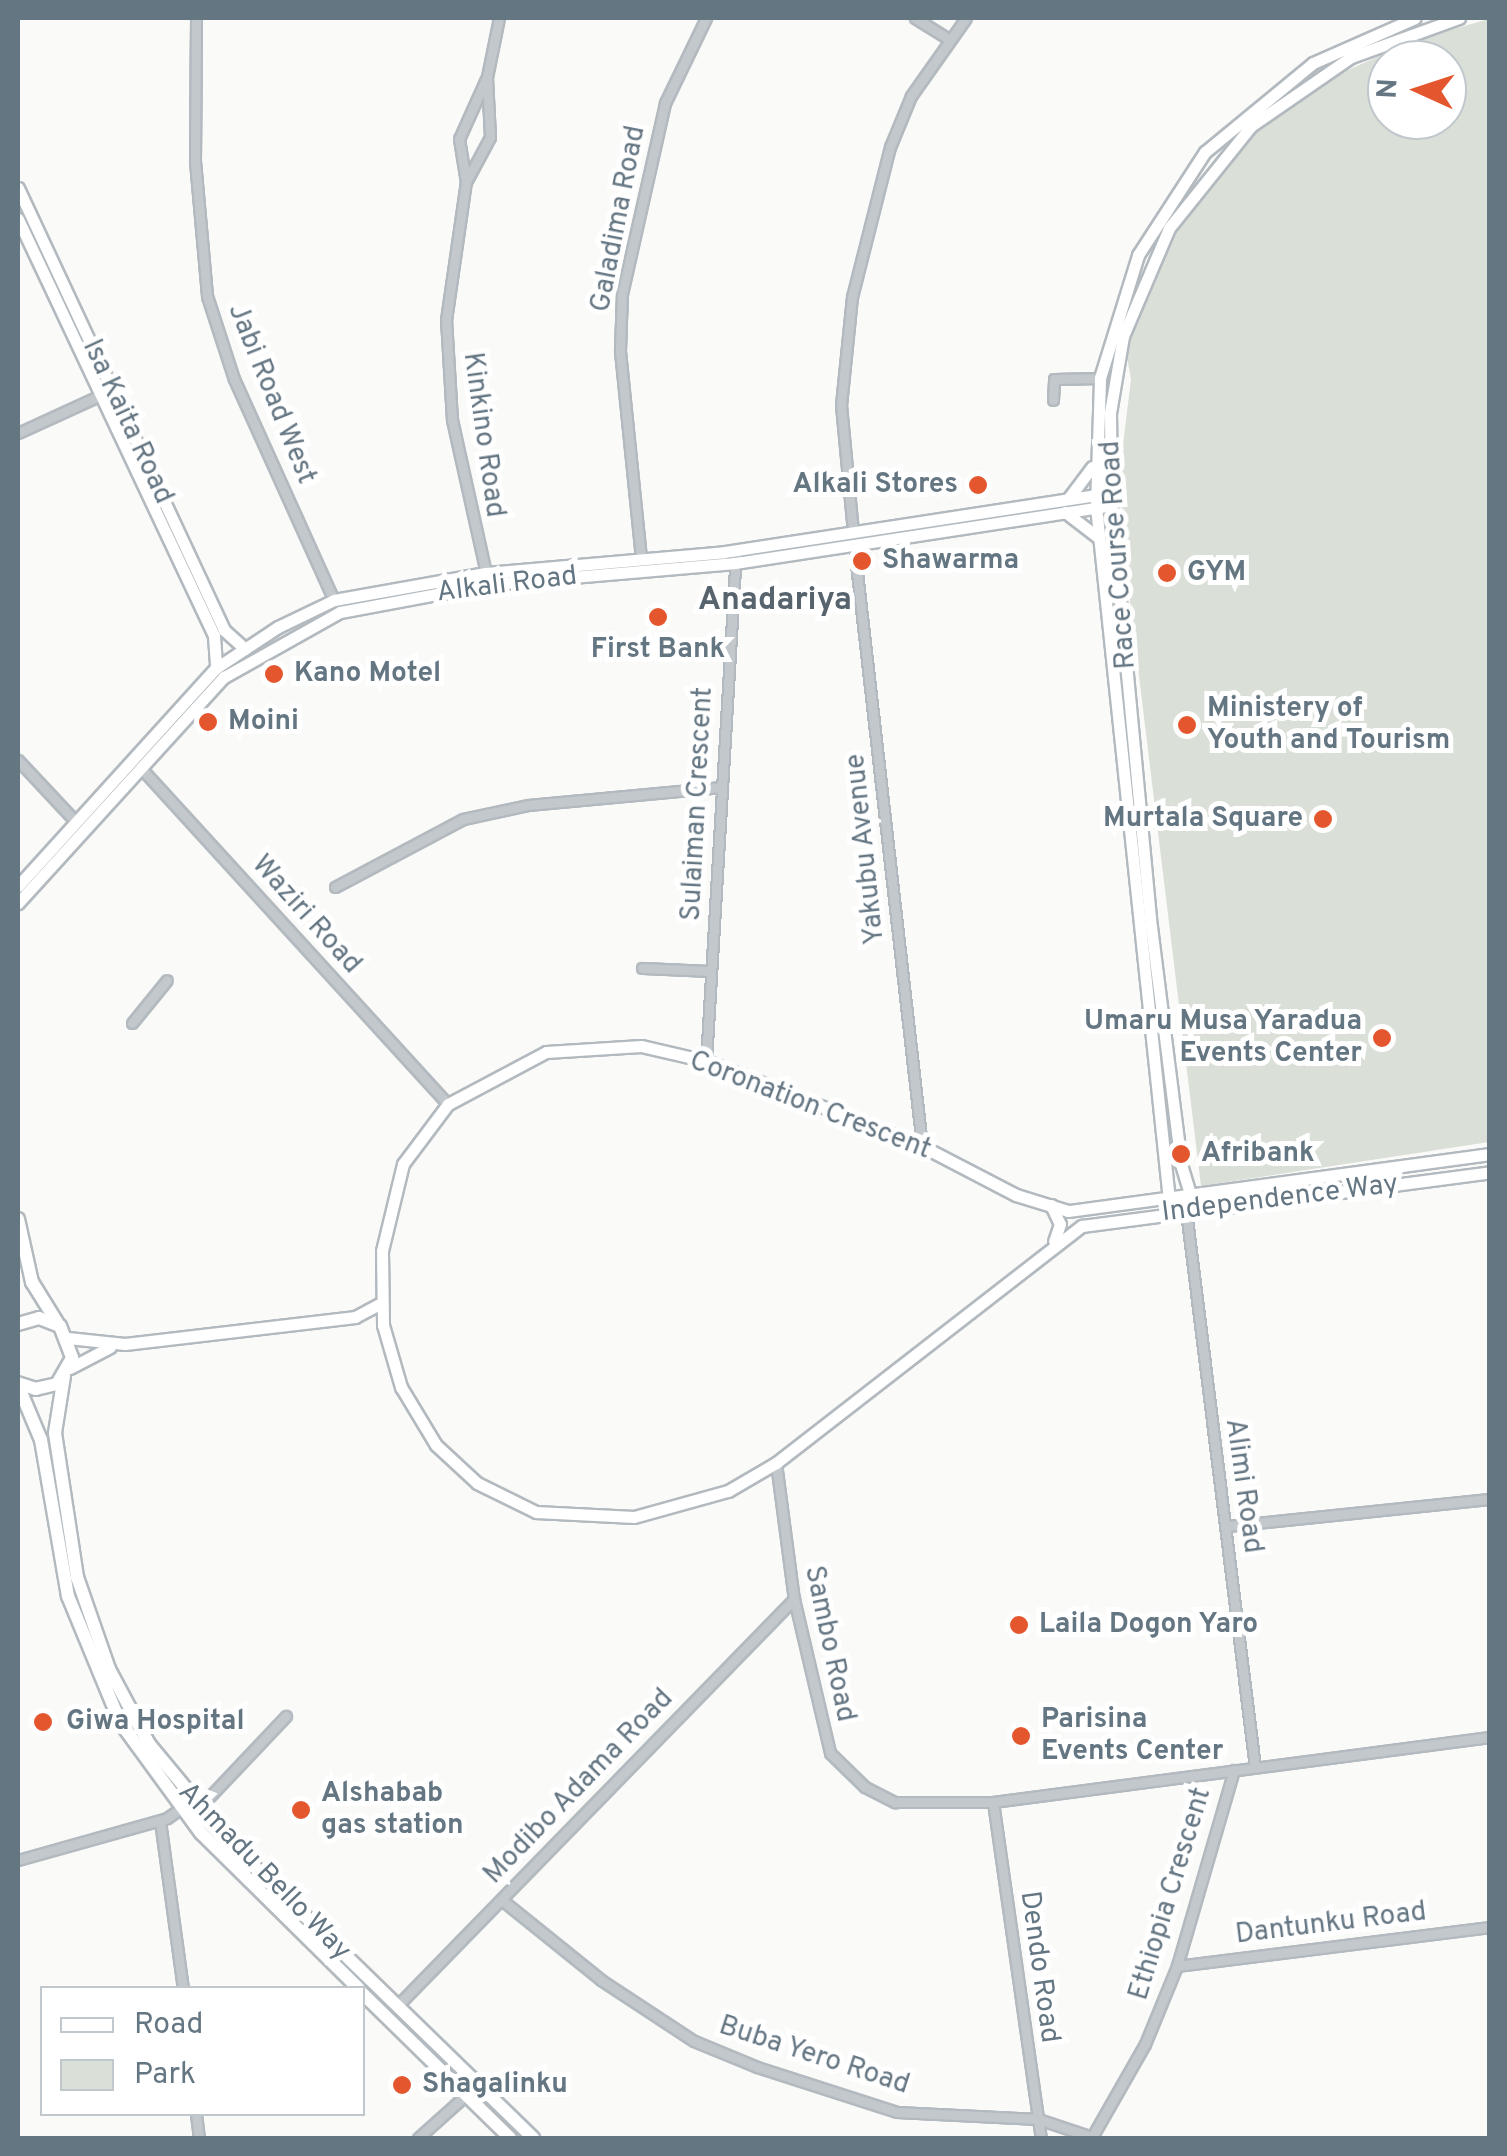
<!DOCTYPE html>
<style>
body{margin:0}
#map{position:relative;width:1507px;height:2156px;overflow:hidden;background:#fafaf8;font-family:Overpass,sans-serif}
div>[style]{position:absolute}
[style*='--x']{left:calc(var(--x)*1px);top:calc(var(--y)*1px);width:calc(var(--w)*1px);rotate:calc(var(--a)*1deg)}
.green>*{inset:0;background:#dadfd7}
.roads{filter:drop-shadow(2px 0 #b3babf) drop-shadow(-2px 0 #b3babf) drop-shadow(0 2px #b3babf) drop-shadow(0 -2px #b3babf)}
.street>*{height:9px;margin:-4.5px;padding:0 4.5px;transform-origin:4.5px;border-radius:4.5px;background:#c3c8cc}
.secondary>*{height:11px;margin:-5.5px;padding:0 5.5px;transform-origin:5.5px;border-radius:5.5px;background:#fff}
.primary>*{height:12px;margin:-6px;padding:0 6px;transform-origin:6px;border-radius:6px;background:#fff}
.dots>*{width:28px;height:28px;translate:-50% -50%;box-sizing:border-box;border:5px solid #fff;border-radius:50%}
span{translate:-50% -50%;white-space:nowrap;text-align:center;line-height:1.15;-webkit-text-stroke:10px #fff;paint-order:stroke}
.street-label{font-size:28px;color:#657683}
.poi-label{font-size:28px;color:#657683;font-weight:700}
.right{translate:-100% -50%;text-align:right}
.left{translate:0 -50%;text-align:left}
.quarter-label{font-size:32px;color:#57646e;font-weight:700}
.frame{position:absolute;inset:0;border:20px solid #657683;pointer-events:none}
.legend{position:absolute;left:40px;top:1986px;width:325px;height:130px;box-sizing:border-box;background:#fff;border:2px solid #c1c8cd;margin:0;padding:12px 18px;list-style:none;font-size:30px;color:#657683}
.legend li{display:flex;align-items:center;gap:20px;height:50px}
.legend b{width:50px;border:2px solid #c1c8cd}
.north{position:absolute;left:1367px;top:40px;width:100px;height:100px;box-sizing:border-box;background:#fff;border:2px solid #c1c8cd;border-radius:50%;rotate:273deg;font-size:28px;font-weight:700;line-height:40px;text-align:center;color:#657683}
.north::after{content:'';display:block;margin:auto;width:35px;height:45px;background:#e4572e;clip-path:polygon(50% 0,100% 100%,50% 72%,0 100%)}
</style>
<div id="map">
<div class="green">
<i style="clip-path:polygon(evenodd,1489px 19px,1489px 1142px,1201px 1186px,1117px 495px,1131px 379px,1126px 352px,1155px 271px,1196px 198px,1255px 131px,1328px 79px,1415px 40px,1489px 19px,1387px 60px,1447px 60px,1447px 120px,1387px 120px,1387px 60px)"></i>
</div>
<div class="roads">
<div class="street">
<i style="--x:196;--y:18;--w:143;--a:90.4"></i>
<i style="--x:195;--y:161;--w:136;--a:84.9"></i>
<i style="--x:207;--y:296;--w:87;--a:72"></i>
<i style="--x:234;--y:379;--w:243;--a:65.7"></i>
<i style="--x:915;--y:18;--w:38;--a:32"></i>
<i style="--x:466;--y:182;--w:44;--a:-99.2"></i>
<i style="--x:459;--y:139;--w:66;--a:-65.8"></i>
<i style="--x:1053;--y:400;--w:21;--a:-87"></i>
<i style="--x:1054;--y:379;--w:46;--a:-1.2"></i>
<i style="--x:18;--y:433;--w:91;--a:-24.6"></i>
<i style="--x:853;--y:532;--w:128;--a:-95.4"></i>
<i style="--x:841;--y:405;--w:109;--a:-84.2"></i>
<i style="--x:852;--y:297;--w:155;--a:-75.8"></i>
<i style="--x:890;--y:147;--w:55;--a:-67.6"></i>
<i style="--x:911;--y:96;--w:95;--a:-54.8"></i>
<i style="--x:854;--y:546;--w:604;--a:83.53"></i>
<i style="--x:641;--y:558;--w:209;--a:-95.8"></i>
<i style="--x:620;--y:350;--w:56;--a:-88"></i>
<i style="--x:622;--y:294;--w:196;--a:-77.3"></i>
<i style="--x:665;--y:103;--w:94;--a:-64.2"></i>
<i style="--x:486;--y:573;--w:157;--a:-102.5"></i>
<i style="--x:452;--y:420;--w:100;--a:-93.4"></i>
<i style="--x:446;--y:320;--w:139;--a:-81.8"></i>
<i style="--x:466;--y:182;--w:51;--a:-61.9"></i>
<i style="--x:490;--y:137;--w:60;--a:-92.9"></i>
<i style="--x:487;--y:77;--w:60;--a:-78.5"></i>
<i style="--x:18;--y:760;--w:83;--a:46.9"></i>
<i style="--x:140;--y:767;--w:457;--a:47.6"></i>
<i style="--x:335;--y:887;--w:145;--a:-28"></i>
<i style="--x:463;--y:819;--w:66;--a:-12.2"></i>
<i style="--x:528;--y:805;--w:195;--a:-5.3"></i>
<i style="--x:642;--y:968;--w:69;--a:2.5"></i>
<i style="--x:132;--y:1023;--w:55;--a:-50.9"></i>
<i style="--x:706;--y:1061;--w:511;--a:-86.63"></i>
<i style="--x:1186;--y:1211;--w:560;--a:82.93"></i>
<i style="--x:776;--y:1463;--w:137;--a:82.5"></i>
<i style="--x:794;--y:1599;--w:158;--a:76.8"></i>
<i style="--x:830;--y:1753;--w:49;--a:44.2"></i>
<i style="--x:865;--y:1787;--w:34;--a:27"></i>
<i style="--x:895;--y:1802;--w:98;--a:0"></i>
<i style="--x:993;--y:1802;--w:501;--a:-7.45"></i>
<i style="--x:1227;--y:1526;--w:264;--a:-5.9"></i>
<i style="--x:993;--y:1802;--w:339;--a:81.9"></i>
<i style="--x:198;--y:1809;--w:128;--a:-46.6"></i>
<i style="--x:160;--y:1821;--w:169;--a:82.2"></i>
<i style="--x:18;--y:1860;--w:155;--a:-15.7"></i>
<i style="--x:167;--y:1818;--w:16;--a:-35"></i>
<i style="--x:502;--y:1900;--w:127;--a:38.9"></i>
<i style="--x:601;--y:1980;--w:111;--a:33.3"></i>
<i style="--x:694;--y:2041;--w:68;--a:22.4"></i>
<i style="--x:757;--y:2067;--w:147;--a:17.8"></i>
<i style="--x:897;--y:2112;--w:141;--a:2.8"></i>
<i style="--x:1038;--y:2119;--w:57;--a:18.4"></i>
<i style="--x:1092;--y:2137;--w:107;--a:-60.3"></i>
<i style="--x:1145;--y:2044;--w:84;--a:-67.7"></i>
<i style="--x:1177;--y:1966;--w:204;--a:-73.8"></i>
<i style="--x:1177;--y:1966;--w:315;--a:-7.1"></i>
<i style="--x:397;--y:2006;--w:569;--a:-45.71"></i>
<i style="--x:196;--y:2114;--w:24;--a:83"></i>
<i style="--x:418;--y:2138;--w:64;--a:-41.9"></i>
</div>
<div class="secondary">
<i style="--x:18;--y:188;--w:488;--a:65"></i>
<i style="--x:224;--y:630;--w:28;--a:42"></i>
<i style="--x:18;--y:219;--w:461;--a:64.8"></i>
<i style="--x:214;--y:636;--w:32;--a:86"></i>
<i style="--x:1068;--y:499;--w:40;--a:-53"></i>
<i style="--x:1065;--y:512;--w:43;--a:37.4"></i>
<i style="--x:18;--y:886;--w:294;--a:-47.8"></i>
<i style="--x:216;--y:668;--w:74;--a:-33.5"></i>
<i style="--x:278;--y:627;--w:62;--a:-25.7"></i>
<i style="--x:334;--y:600;--w:154;--a:-10.1"></i>
<i style="--x:486;--y:573;--w:239;--a:-5"></i>
<i style="--x:724;--y:552;--w:381;--a:-8.7"></i>
<i style="--x:18;--y:903;--w:306;--a:-47.7"></i>
<i style="--x:224;--y:677;--w:133;--a:-29.3"></i>
<i style="--x:340;--y:612;--w:154;--a:-10.5"></i>
<i style="--x:491;--y:584;--w:245;--a:-4.9"></i>
<i style="--x:735;--y:563;--w:372;--a:-8.7"></i>
<i style="--x:1490;--y:1154;--w:426;--a:172.3"></i>
<i style="--x:1068;--y:1211;--w:54;--a:-162.9"></i>
<i style="--x:1016;--y:1195;--w:106;--a:-152.5"></i>
<i style="--x:922;--y:1146;--w:232;--a:-158.5"></i>
<i style="--x:706;--y:1061;--w:67;--a:-167"></i>
<i style="--x:641;--y:1046;--w:95;--a:176.4"></i>
<i style="--x:546;--y:1052;--w:111;--a:152"></i>
<i style="--x:448;--y:1104;--w:75;--a:126.9"></i>
<i style="--x:403;--y:1164;--w:89;--a:103.6"></i>
<i style="--x:382;--y:1251;--w:74;--a:89.2"></i>
<i style="--x:383;--y:1325;--w:65;--a:73.8"></i>
<i style="--x:401;--y:1387;--w:68;--a:58.9"></i>
<i style="--x:436;--y:1445;--w:56;--a:42.8"></i>
<i style="--x:477;--y:1483;--w:66;--a:26.2"></i>
<i style="--x:536;--y:1512;--w:98;--a:2.9"></i>
<i style="--x:634;--y:1517;--w:98;--a:-15.5"></i>
<i style="--x:728;--y:1491;--w:56;--a:-30.3"></i>
<i style="--x:776;--y:1463;--w:387;--a:-37.8"></i>
<i style="--x:1082;--y:1226;--w:412;--a:-7.5"></i>
<i style="--x:1191;--y:1197;--w:34;--a:-107"></i>
<i style="--x:1181;--y:1164;--w:238;--a:-97.2"></i>
<i style="--x:1151;--y:928;--w:424;--a:-95.4"></i>
<i style="--x:1111;--y:506;--w:93;--a:-90.6"></i>
<i style="--x:1110;--y:413;--w:78;--a:-80.4"></i>
<i style="--x:1123;--y:336;--w:117;--a:-66.9"></i>
<i style="--x:1169;--y:228;--w:131;--a:-51.2"></i>
<i style="--x:1251;--y:126;--w:121;--a:-34.6"></i>
<i style="--x:1351;--y:57;--w:115;--a:-19.9"></i>
<i style="--x:1169;--y:1200;--w:697;--a:-96.01"></i>
<i style="--x:1096;--y:507;--w:129;--a:-88.2"></i>
<i style="--x:1100;--y:378;--w:129;--a:-72.8"></i>
<i style="--x:1138;--y:255;--w:123;--a:-57"></i>
<i style="--x:1205;--y:152;--w:140;--a:-39.5"></i>
<i style="--x:1313;--y:63;--w:111;--a:-23.8"></i>
<i style="--x:1051;--y:1205;--w:21;--a:65"></i>
<i style="--x:1060;--y:1224;--w:18;--a:109"></i>
<i style="--x:68;--y:1338;--w:57;--a:6"></i>
<i style="--x:125;--y:1344;--w:232;--a:-6.7"></i>
<i style="--x:355;--y:1317;--w:30;--a:-28"></i>
<i style="--x:70;--y:1368;--w:45;--a:-27.7"></i>
</div>
<div class="primary">
<i style="--x:18;--y:1219;--w:65;--a:77.5"></i>
<i style="--x:32;--y:1282;--w:49;--a:58.2"></i>
<i style="--x:18;--y:1324;--w:22;--a:-16"></i>
<i style="--x:39;--y:1318;--w:22;--a:21"></i>
<i style="--x:60;--y:1326;--w:34;--a:69"></i>
<i style="--x:72;--y:1358;--w:30;--a:120"></i>
<i style="--x:57;--y:1384;--w:22;--a:167"></i>
<i style="--x:36;--y:1389;--w:19;--a:-162"></i>
<i style="--x:64;--y:1376;--w:58;--a:99"></i>
<i style="--x:55;--y:1433;--w:146;--a:81.3"></i>
<i style="--x:77;--y:1577;--w:97;--a:70.8"></i>
<i style="--x:109;--y:1669;--w:85;--a:61.9"></i>
<i style="--x:149;--y:1744;--w:135;--a:50.4"></i>
<i style="--x:235;--y:1848;--w:416;--a:44.2"></i>
<i style="--x:18;--y:1385;--w:60;--a:67.3"></i>
<i style="--x:41;--y:1440;--w:158;--a:80.2"></i>
<i style="--x:68;--y:1596;--w:136;--a:67.6"></i>
<i style="--x:120;--y:1722;--w:137;--a:53.9"></i>
<i style="--x:201;--y:1833;--w:221;--a:44.6"></i>
<i style="--x:362;--y:1993;--w:207;--a:44.4"></i>
</div>
</div>
<div class="dots">
<i style="left:978px;top:485px;background:#e4572e"></i>
<i style="left:862px;top:561px;background:#e4572e"></i>
<i style="left:1167px;top:573px;background:#e4572e"></i>
<i style="left:658px;top:617px;background:#e4572e"></i>
<i style="left:274px;top:674px;background:#e4572e"></i>
<i style="left:208px;top:722px;background:#e4572e"></i>
<i style="left:1187px;top:725px;background:#e4572e"></i>
<i style="left:1323px;top:819px;background:#e4572e"></i>
<i style="left:1382px;top:1038px;background:#e4572e"></i>
<i style="left:1181px;top:1154px;background:#e4572e"></i>
<i style="left:1019px;top:1625px;background:#e4572e"></i>
<i style="left:43px;top:1722px;background:#e4572e"></i>
<i style="left:1021px;top:1736px;background:#e4572e"></i>
<i style="left:301px;top:1810px;background:#e4572e"></i>
<i style="left:402px;top:2085px;background:#e4572e"></i>
</div>
<div class="street-label">
<span style="left:619px;top:219px;rotate:-79deg">Galadima Road</span>
<span style="left:271px;top:394px;rotate:68deg">Jabi Road West</span>
<span style="left:127px;top:422px;rotate:65deg">Isa Kaita Road</span>
<span style="left:483px;top:435px;rotate:82deg">Kinkino Road</span>
<span style="left:1119px;top:555px;rotate:-94deg">Race Course Road</span>
<span style="left:507px;top:585px;rotate:-7deg">Alkali Road</span>
<span style="left:698px;top:804px;rotate:-87deg">Sulaiman Crescent</span>
<span style="left:866px;top:849px;rotate:-96deg">Yakubu Avenue</span>
<span style="left:306px;top:915px;rotate:48deg">Waziri Road</span>
<span style="left:810px;top:1106px;rotate:21deg">Coronation Crescent</span>
<span style="left:1280px;top:1199px;rotate:-7deg">Independence Way</span>
<span style="left:1243px;top:1486px;rotate:82deg">Alimi Road</span>
<span style="left:829px;top:1644px;rotate:78deg">Sambo Road</span>
<span style="left:579px;top:1787px;rotate:-46deg">Modibo Adama Road</span>
<span style="left:264px;top:1872px;rotate:46deg">Ahmadu Bello Way</span>
<span style="left:1171px;top:1894px;rotate:-73deg">Ethiopia Crescent</span>
<span style="left:1331px;top:1924px;rotate:-7deg">Dantunku Road</span>
<span style="left:1039px;top:1967px;rotate:82deg">Dendo Road</span>
<span style="left:814px;top:2056px;rotate:18deg">Buba Yero Road</span>
</div>
<div class="poi-label">
<span class="right" style="left:958px;top:485px">Alkali Stores</span>
<span class="left" style="left:882px;top:561px">Shawarma</span>
<span class="left" style="left:1187px;top:573px">GYM</span>
<span style="left:658px;top:650px">First Bank</span>
<span class="left" style="left:294px;top:674px">Kano Motel</span>
<span class="left" style="left:1207px;top:725px">Ministery of<br>Youth and Tourism</span>
<span class="left" style="left:228px;top:722px">Moini</span>
<span class="right" style="left:1303px;top:819px">Murtala Square</span>
<span class="right" style="left:1362px;top:1038px">Umaru Musa Yaradua<br>Events Center</span>
<span class="left" style="left:1201px;top:1154px">Afribank</span>
<span class="left" style="left:1039px;top:1625px">Laila Dogon Yaro</span>
<span class="left" style="left:1041px;top:1736px">Parisina<br>Events Center</span>
<span class="left" style="left:66px;top:1722px">Giwa Hospital</span>
<span class="left" style="left:321px;top:1810px">Alshabab<br>gas station</span>
<span class="left" style="left:422px;top:2085px">Shagalinku</span>
</div>
<div class="quarter-label">
<span style="left:775px;top:601px">Anadariya</span>
</div>
<div class="frame"></div>
<ul class="legend">
<li><b style="height:12px;background:#fff"></b>Road</li>
<li><b style="height:28px;background:#dadfd7"></b>Park</li>
</ul>
<div class="north">N</div>
</div>
